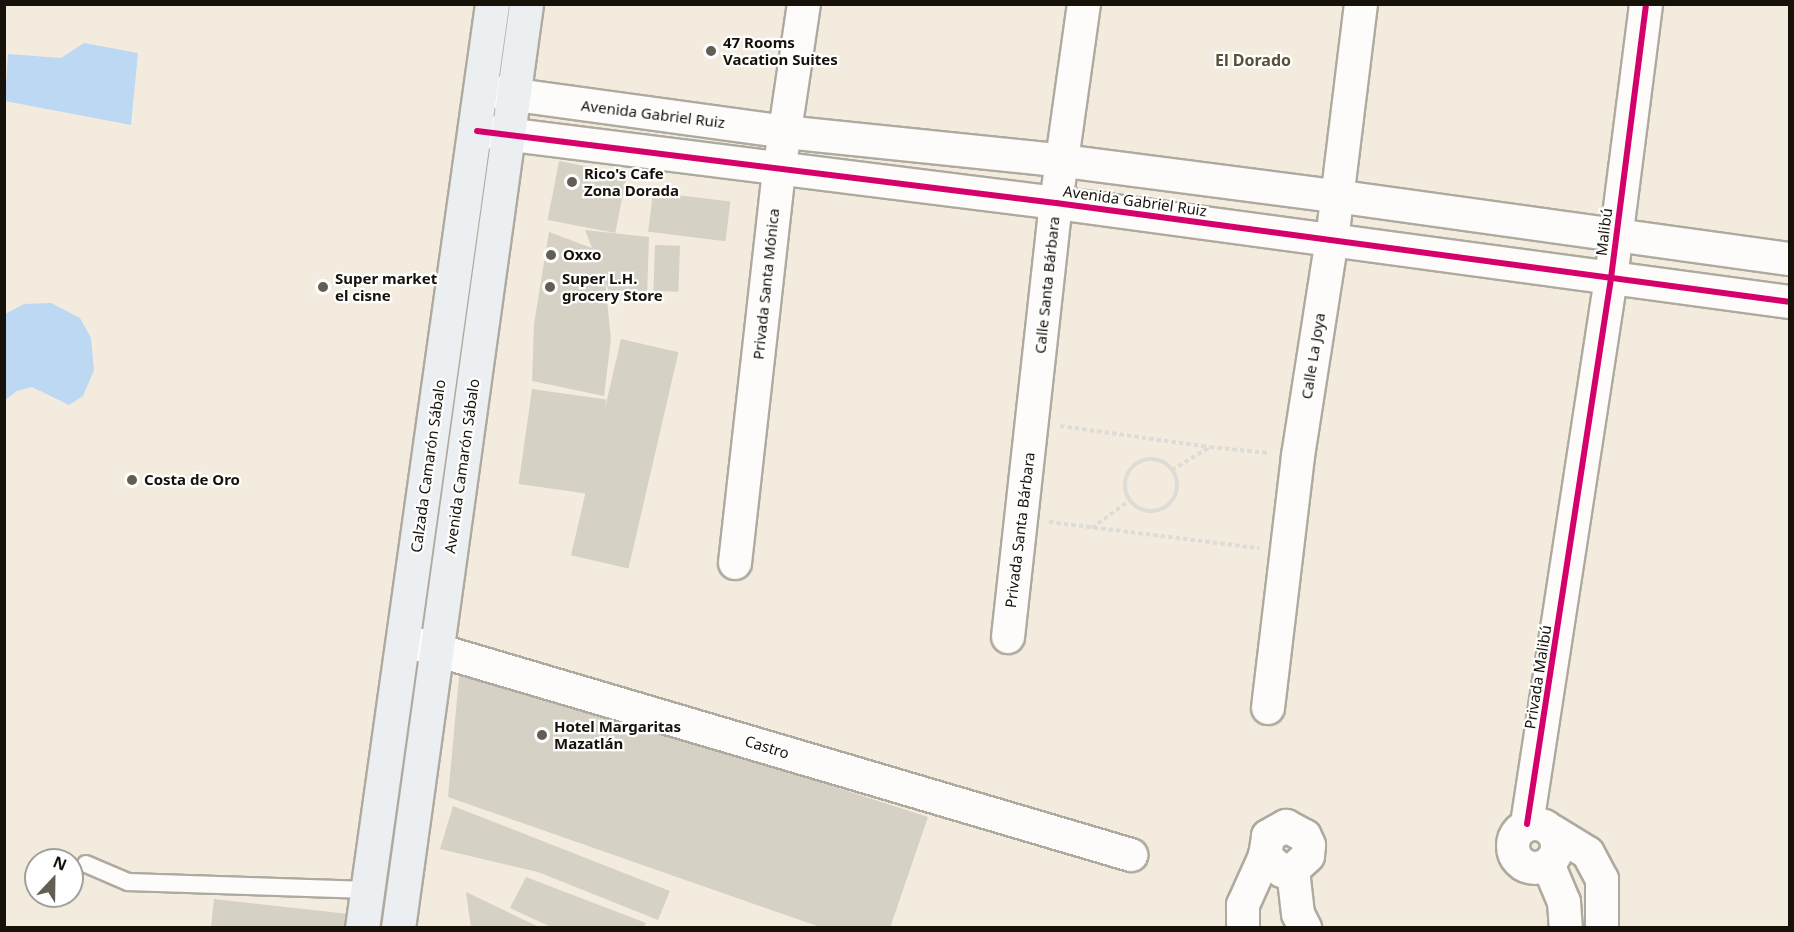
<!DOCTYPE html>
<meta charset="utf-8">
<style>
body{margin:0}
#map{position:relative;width:1794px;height:932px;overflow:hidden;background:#f3ecde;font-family:"Noto Sans",sans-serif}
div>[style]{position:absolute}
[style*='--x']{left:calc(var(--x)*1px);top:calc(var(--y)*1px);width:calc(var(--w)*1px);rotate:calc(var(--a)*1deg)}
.water>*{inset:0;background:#bcd8f3}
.building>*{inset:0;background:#d6d1c5;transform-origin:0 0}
.path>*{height:4px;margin-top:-2px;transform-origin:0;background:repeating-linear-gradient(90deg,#dedcd7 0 4.5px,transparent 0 7.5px)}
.path>.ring{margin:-2px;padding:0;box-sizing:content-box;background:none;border:4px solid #dedcd7;border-radius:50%}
.roads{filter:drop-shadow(2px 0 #afaa9f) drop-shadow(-2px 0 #afaa9f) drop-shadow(0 2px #afaa9f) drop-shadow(0 -2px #afaa9f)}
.lane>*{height:16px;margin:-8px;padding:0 8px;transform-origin:8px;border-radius:8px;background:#fdfcfa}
.street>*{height:32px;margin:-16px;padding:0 16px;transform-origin:16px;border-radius:16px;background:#fdfcfa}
.street>.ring{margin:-16px;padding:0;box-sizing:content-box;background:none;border:32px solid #fdfcfa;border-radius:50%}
.primary>*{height:33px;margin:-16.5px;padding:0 16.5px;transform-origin:16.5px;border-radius:16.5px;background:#ebeff2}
.cycleway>*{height:6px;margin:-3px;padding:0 3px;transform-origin:3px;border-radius:3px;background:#d6006c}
.dots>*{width:16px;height:16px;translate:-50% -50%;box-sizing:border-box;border:3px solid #fefefe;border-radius:50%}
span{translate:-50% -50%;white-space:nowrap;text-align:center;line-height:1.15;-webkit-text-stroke:4.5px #fefefe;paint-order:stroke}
.poi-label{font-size:15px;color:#161209;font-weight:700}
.left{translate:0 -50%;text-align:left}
.street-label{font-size:15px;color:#161209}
.neighbourhood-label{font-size:16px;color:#595038;font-weight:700}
.frame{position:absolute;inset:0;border:6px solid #161209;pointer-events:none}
.north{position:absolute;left:24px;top:848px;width:60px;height:60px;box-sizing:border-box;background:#fefefe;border:2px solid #a1a09c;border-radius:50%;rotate:22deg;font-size:16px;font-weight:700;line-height:24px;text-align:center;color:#161209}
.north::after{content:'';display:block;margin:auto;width:21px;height:27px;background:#635e54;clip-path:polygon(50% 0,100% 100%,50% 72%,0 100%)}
</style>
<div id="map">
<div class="water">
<i style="clip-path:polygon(84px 43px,138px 53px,131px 125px,5px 101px,8px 54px,61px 58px)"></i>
<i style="clip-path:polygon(51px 303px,80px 318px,91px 338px,94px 370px,83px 396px,69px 405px,32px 387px,17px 391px,5px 400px,5px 314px,24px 304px)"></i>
</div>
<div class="building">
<i style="left:559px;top:161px;width:69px;height:60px;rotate:11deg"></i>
<i style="left:653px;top:192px;width:78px;height:40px;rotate:7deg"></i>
<i style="clip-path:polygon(585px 230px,649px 237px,647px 298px,610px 294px,605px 281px,611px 339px,604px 396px,532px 381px,534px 324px,549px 232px,592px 248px)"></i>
<i style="left:655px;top:245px;width:25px;height:46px;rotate:2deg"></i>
<i style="left:621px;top:339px;width:59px;height:222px;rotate:13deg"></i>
<i style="left:532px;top:389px;width:75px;height:96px;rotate:8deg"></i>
<i style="clip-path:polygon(460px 666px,928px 817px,890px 928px,823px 928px,448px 797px)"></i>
<i style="clip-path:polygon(453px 806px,670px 891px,658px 920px,538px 872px,440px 849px)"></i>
<i style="clip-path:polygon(526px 877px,646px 923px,643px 928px,553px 928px,510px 908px)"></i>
<i style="clip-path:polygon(466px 892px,541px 928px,471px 928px)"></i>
<i style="clip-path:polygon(214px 899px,349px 914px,348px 928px,211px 928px)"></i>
</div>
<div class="path">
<i style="--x:1060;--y:426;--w:151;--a:8"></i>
<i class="ring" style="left:1125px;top:459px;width:48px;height:48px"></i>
<i style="--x:1172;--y:470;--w:44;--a:-31.2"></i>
<i style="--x:1210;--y:447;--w:59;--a:5.8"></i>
<i style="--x:1049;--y:522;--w:212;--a:7.1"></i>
<i style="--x:1092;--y:528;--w:47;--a:-36.4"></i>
</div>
<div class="roads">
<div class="lane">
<i style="--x:86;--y:864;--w:46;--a:23.2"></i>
<i style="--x:128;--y:882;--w:240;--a:1.9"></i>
</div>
<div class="street">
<i style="--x:487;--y:91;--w:301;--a:7.8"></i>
<i style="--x:785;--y:132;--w:281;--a:5.9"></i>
<i style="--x:1064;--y:161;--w:273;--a:7.4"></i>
<i style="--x:1335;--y:196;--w:459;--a:7.9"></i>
<i style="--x:481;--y:131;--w:579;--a:7.14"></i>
<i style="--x:1056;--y:203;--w:741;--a:7.68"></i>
<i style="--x:735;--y:563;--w:394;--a:-83.6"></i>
<i style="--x:779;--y:171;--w:169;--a:-81.5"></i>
<i style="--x:1008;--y:637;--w:437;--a:-83.7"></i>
<i style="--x:1056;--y:203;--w:201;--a:-82"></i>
<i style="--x:413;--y:643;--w:749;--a:16.45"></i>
<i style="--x:1268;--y:708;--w:254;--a:-83.2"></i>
<i style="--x:1298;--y:456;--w:219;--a:-81.1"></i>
<i style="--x:1332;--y:240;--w:238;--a:-83"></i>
<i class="ring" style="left:1513px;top:824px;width:12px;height:12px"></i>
<i style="--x:1527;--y:824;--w:552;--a:-81.25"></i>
<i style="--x:1611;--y:278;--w:276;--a:-82.7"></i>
<i style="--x:1552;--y:831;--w:42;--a:31.4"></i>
<i style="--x:1588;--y:853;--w:30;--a:62"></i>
<i style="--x:1602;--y:879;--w:49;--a:90"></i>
<i style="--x:1548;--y:864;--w:41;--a:67.2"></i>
<i style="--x:1564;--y:902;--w:26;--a:86"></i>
<i style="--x:1293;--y:870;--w:44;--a:83.5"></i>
<i style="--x:1298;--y:914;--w:16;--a:63"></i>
<i style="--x:1243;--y:928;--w:23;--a:-90"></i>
<i style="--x:1243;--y:905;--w:54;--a:-65.8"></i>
<i style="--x:1265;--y:856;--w:20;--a:-81"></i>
<i style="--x:1268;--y:836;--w:21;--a:-29"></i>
<i style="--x:1286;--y:826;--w:21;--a:28"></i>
<i style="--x:1305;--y:836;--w:10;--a:66"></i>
<i style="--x:1309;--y:845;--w:11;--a:95"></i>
<i style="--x:1308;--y:856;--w:21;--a:137"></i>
<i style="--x:1293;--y:870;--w:11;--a:175"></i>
<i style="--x:1282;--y:871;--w:23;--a:-139"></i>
</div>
<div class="primary">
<i style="--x:362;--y:928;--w:933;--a:-81.99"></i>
<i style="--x:398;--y:928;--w:933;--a:-82.11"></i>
</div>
</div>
<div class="cycleway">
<i style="--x:477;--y:131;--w:583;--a:7.09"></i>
<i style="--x:1056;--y:203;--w:741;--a:7.68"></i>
<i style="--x:1527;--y:824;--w:552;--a:-81.25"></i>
<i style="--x:1611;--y:278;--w:276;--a:-82.7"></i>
</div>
<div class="dots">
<i style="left:711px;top:51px;background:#635e54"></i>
<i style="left:572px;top:182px;background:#635e54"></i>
<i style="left:551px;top:255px;background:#635e54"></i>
<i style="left:323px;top:287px;background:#635e54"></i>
<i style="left:550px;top:287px;background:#635e54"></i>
<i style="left:132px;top:480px;background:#635e54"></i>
<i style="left:542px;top:735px;background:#635e54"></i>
</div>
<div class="poi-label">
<span class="left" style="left:723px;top:51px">47 Rooms<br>Vacation Suites</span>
<span class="left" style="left:584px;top:182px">Rico's Cafe<br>Zona Dorada</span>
<span class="left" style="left:563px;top:255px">Oxxo</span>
<span class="left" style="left:335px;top:287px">Super market<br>el cisne</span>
<span class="left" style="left:562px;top:287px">Super L.H.<br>grocery Store</span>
<span class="left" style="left:144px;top:480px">Costa de Oro</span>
<span class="left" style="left:554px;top:735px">Hotel Margaritas<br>Mazatlán</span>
</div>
<div class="street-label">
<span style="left:653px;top:114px;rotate:7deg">Avenida Gabriel Ruiz</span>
<span style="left:1135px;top:201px;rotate:8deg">Avenida Gabriel Ruiz</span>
<span style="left:1604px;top:232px;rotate:-83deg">Malibú</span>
<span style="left:766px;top:284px;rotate:-84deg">Privada Santa Mónica</span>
<span style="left:1047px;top:285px;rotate:-84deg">Calle Santa Bárbara</span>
<span style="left:1313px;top:356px;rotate:-81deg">Calle La Joya</span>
<span style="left:428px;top:466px;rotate:-82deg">Calzada Camarón Sábalo</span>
<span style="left:462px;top:466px;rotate:-82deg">Avenida Camarón Sábalo</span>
<span style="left:1020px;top:530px;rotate:-83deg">Privada Santa Bárbara</span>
<span style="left:1538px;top:677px;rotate:-81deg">Privada Malibú</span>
<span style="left:767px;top:747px;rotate:17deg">Castro</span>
</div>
<div class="neighbourhood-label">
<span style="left:1253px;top:60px">El Dorado</span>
</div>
<div class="frame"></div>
<div class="north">N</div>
</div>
